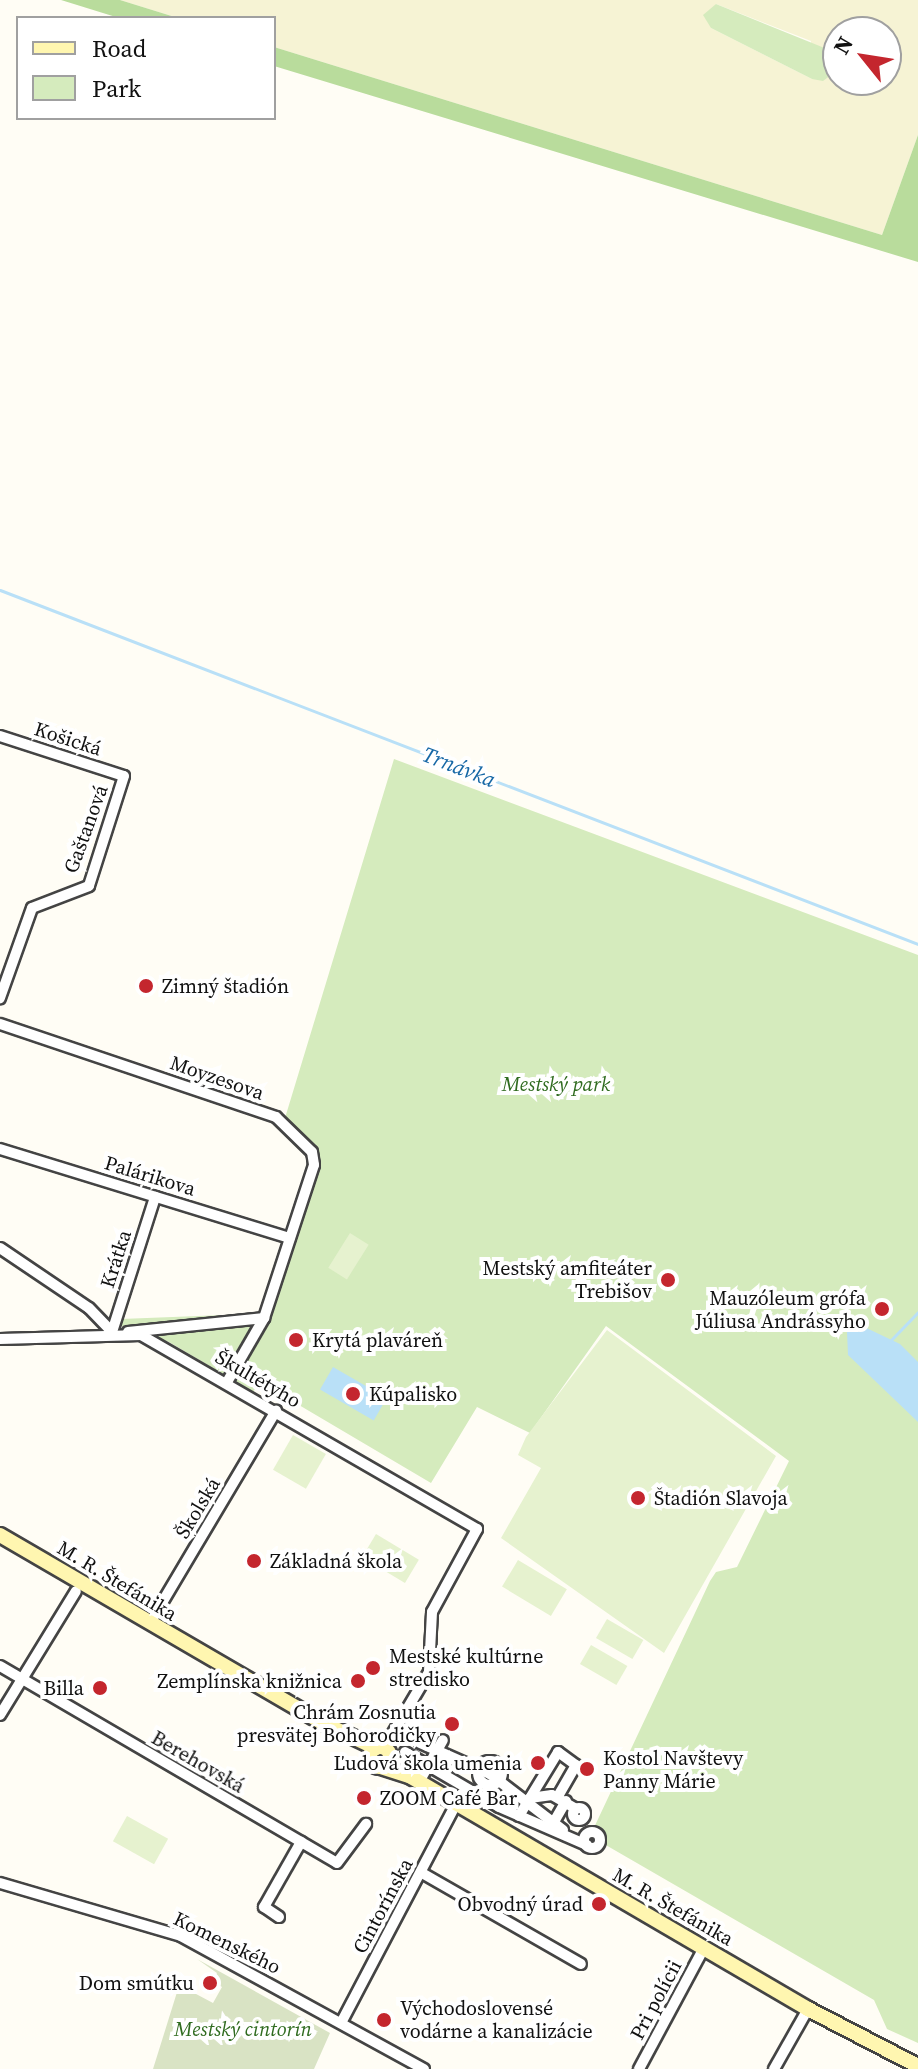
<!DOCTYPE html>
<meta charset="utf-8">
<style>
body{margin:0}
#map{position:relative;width:918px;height:2069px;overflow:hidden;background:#fffdf5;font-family:"Source Serif 4",serif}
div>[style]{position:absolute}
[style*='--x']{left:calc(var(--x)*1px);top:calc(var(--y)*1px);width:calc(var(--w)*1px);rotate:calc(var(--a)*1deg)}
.farmland>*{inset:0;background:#f6f3d4}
.green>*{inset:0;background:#d5ebbd}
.forest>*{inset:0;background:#b9dc9c}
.cemetery>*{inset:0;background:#d9e3c4}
.pitch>*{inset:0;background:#e6f2cf;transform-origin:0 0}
.water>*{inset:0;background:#b9e0f7;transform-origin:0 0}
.stream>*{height:3px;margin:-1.5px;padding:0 1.5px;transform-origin:1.5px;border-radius:1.5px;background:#b9e0f7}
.roads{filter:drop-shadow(2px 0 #444) drop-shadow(-2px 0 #444) drop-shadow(0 2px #444) drop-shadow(0 -2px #444)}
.street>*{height:10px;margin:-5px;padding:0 5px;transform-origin:5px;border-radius:5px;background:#fff}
.street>.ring{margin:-5px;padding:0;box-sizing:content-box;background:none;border:10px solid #fff;border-radius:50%}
.secondary>*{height:14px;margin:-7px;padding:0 7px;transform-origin:7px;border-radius:7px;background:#fff6b0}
.secondary>.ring{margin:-7px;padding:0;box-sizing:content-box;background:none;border:14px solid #fff6b0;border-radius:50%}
.dots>*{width:22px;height:22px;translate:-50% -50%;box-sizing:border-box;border:4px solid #fff;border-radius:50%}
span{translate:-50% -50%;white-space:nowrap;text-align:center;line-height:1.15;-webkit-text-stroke:8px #fff;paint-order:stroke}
.street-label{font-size:20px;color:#111}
.poi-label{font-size:20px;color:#111}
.left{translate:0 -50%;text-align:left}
.right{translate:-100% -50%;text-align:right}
.park-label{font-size:20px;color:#2f6b1f;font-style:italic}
.water-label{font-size:22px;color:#1768a6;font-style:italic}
.legend{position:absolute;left:16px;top:16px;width:260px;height:104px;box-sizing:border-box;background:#fff;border:2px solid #a0a0a0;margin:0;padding:10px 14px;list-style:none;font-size:24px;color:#111}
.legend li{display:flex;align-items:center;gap:16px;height:40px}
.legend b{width:40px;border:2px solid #a0a0a0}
.north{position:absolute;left:822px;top:16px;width:80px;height:80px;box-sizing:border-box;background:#fff;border:2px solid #a0a0a0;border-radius:50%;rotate:300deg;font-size:22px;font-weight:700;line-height:32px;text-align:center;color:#111}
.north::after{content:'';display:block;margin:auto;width:28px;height:36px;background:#c4262e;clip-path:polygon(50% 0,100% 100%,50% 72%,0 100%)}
</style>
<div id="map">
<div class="farmland">
<i style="clip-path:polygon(evenodd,120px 0,918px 0,918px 135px,882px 235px,274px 47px,274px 18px,178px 18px,120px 0,716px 4px,811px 41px,812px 79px,711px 28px,716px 4px,120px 0,838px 32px,886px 32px,886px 80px,838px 80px,838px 32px)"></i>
</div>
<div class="green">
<i style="clip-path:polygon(716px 4px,827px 49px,835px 59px,835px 72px,823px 81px,812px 79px,711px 28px,703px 15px)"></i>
<i style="clip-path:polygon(394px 759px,918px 955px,918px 2043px,887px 2029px,874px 2000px,604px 1844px,583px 1851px,710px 1581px,716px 1572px,737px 1567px,789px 1461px,606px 1326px,530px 1433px,477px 1407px,431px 1483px,260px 1382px,253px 1392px,169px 1342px,121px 1326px,121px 1319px,272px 1313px,319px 1165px,318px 1153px,285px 1118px)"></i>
</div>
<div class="forest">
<i style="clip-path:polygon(61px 0,120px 0,178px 18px,119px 18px)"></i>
<i style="clip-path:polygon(274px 47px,882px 235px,918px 135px,918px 262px,274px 66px)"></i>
</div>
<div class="cemetery">
<i style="clip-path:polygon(197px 1959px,330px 2033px,314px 2069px,153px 2069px,178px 1989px,181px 1986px,213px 2003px,222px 1987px,213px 1981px,217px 1973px)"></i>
</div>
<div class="pitch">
<i style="left:350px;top:1233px;width:22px;height:41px;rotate:32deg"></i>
<i style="clip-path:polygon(607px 1330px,776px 1456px,664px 1653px,501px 1538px,541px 1468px,518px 1455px,526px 1437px)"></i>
<i style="left:293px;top:1435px;width:38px;height:40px;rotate:30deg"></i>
<i style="left:376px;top:1534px;width:50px;height:27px;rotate:31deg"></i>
<i style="left:518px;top:1560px;width:57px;height:31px;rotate:31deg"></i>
<i style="left:607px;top:1619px;width:42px;height:22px;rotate:30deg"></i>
<i style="left:591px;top:1645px;width:42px;height:22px;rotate:30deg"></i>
<i style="left:127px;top:1816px;width:47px;height:29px;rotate:29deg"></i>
</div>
<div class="water">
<i style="clip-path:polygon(858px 1324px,900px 1344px,918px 1362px,918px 1422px,848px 1355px,847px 1332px)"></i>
<i style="left:333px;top:1367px;width:62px;height:26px;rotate:30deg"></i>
</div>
<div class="stream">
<i style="--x:0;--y:590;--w:984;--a:21.09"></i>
<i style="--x:890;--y:1341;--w:40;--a:-46"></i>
</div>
<div class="roads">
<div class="street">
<i style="--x:0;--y:736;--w:130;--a:17.9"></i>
<i style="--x:124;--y:776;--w:115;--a:107.7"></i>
<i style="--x:89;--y:886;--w:61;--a:158.9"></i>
<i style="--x:32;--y:908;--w:96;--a:109.6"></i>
<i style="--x:0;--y:1024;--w:291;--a:18.6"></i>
<i style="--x:276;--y:1117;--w:50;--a:44.2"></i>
<i style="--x:312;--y:1152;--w:13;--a:81"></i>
<i style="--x:314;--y:1165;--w:161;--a:108.1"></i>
<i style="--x:264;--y:1318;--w:74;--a:120"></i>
<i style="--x:0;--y:1149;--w:303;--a:17.1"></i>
<i style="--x:0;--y:1248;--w:107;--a:34"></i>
<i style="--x:89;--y:1308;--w:33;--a:46"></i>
<i style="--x:112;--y:1332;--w:142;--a:-72.3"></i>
<i style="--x:128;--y:1332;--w:137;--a:-5.9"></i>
<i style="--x:0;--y:1339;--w:141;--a:-1.6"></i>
<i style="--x:141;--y:1335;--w:388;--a:30"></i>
<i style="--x:477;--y:1529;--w:94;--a:118.5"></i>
<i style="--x:432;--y:1612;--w:60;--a:92.9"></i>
<i style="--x:429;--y:1672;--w:88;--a:120.6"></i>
<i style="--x:150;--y:1623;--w:247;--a:-59.3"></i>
<i style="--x:0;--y:1666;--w:390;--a:30.3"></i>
<i style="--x:337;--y:1863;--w:49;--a:-53.4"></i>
<i style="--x:0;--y:1715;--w:145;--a:-58.5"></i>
<i style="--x:420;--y:1743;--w:77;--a:23.9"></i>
<i style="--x:490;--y:1774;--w:92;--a:37.5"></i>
<i style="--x:405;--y:1752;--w:109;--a:30.3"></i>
<i style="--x:499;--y:1807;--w:96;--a:23.4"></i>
<i class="ring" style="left:478px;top:1761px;width:14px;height:14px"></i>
<i style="--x:419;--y:1782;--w:48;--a:-60.3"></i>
<i style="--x:530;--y:1798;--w:22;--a:-8"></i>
<i style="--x:552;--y:1795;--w:28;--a:30"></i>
<i class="ring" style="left:573px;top:1808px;width:2px;height:2px"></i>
<i style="--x:519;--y:1816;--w:75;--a:-58.6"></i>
<i style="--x:558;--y:1752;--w:22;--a:36"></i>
<i style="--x:576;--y:1765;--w:36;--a:120"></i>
<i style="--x:551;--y:1827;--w:30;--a:-60"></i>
<i class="ring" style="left:584px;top:1832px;width:6px;height:6px"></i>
<i style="--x:422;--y:1873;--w:183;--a:29.8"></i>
<i style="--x:0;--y:1883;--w:189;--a:16.3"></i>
<i style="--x:181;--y:1936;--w:277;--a:28.7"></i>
<i style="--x:279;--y:1917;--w:18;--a:-146"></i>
<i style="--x:264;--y:1907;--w:75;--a:-60.4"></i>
<i style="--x:341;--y:2023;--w:247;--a:-62.3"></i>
<i style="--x:639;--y:2069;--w:137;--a:-61.8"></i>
<i style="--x:774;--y:2069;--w:69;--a:-60.5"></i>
</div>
<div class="secondary">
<i style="--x:0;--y:1535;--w:371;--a:30.2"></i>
<i style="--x:321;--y:1722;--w:61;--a:25.3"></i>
<i class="ring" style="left:370px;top:1747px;width:6px;height:6px"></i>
<i style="--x:381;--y:1767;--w:32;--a:18"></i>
<i style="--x:411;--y:1777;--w:460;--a:30.3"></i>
<i style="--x:808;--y:2009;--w:124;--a:27.4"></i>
</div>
</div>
<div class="dots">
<i style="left:146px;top:986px;background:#c4262e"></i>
<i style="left:668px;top:1280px;background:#c4262e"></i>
<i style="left:882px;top:1309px;background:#c4262e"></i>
<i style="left:296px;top:1340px;background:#c4262e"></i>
<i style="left:353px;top:1394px;background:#c4262e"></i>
<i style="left:638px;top:1498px;background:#c4262e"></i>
<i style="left:254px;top:1561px;background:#c4262e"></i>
<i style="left:373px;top:1668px;background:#c4262e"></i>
<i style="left:358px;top:1681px;background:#c4262e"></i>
<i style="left:100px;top:1688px;background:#c4262e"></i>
<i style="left:452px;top:1724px;background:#c4262e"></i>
<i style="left:538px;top:1763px;background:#c4262e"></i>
<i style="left:587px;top:1769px;background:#c4262e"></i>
<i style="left:364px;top:1798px;background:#c4262e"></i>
<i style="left:599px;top:1904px;background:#c4262e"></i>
<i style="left:210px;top:1983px;background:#c4262e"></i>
<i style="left:384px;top:2020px;background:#c4262e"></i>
</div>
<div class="street-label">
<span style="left:68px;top:739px;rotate:18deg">Košická</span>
<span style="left:86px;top:829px;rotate:-70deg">Gaštanová</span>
<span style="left:217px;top:1078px;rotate:19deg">Moyzesova</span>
<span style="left:150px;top:1176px;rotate:17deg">Palárikova</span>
<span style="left:116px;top:1259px;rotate:-72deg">Krátka</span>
<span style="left:258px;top:1379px;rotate:30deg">Škultétyho</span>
<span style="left:198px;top:1508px;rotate:-59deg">Školská</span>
<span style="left:117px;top:1581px;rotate:31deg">M. R. Štefánika</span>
<span style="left:198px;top:1762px;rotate:30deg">Berehovská</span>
<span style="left:383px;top:1906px;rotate:-62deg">Cintorínska</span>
<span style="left:673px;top:1907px;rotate:30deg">M. R. Štefánika</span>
<span style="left:227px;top:1943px;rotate:26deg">Komenského</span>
<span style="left:656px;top:2000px;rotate:-62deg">Pri polícii</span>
</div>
<div class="poi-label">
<span class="left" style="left:162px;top:986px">Zimný štadión</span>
<span class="right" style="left:652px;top:1280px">Mestský amfiteáter<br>Trebišov</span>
<span class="right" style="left:866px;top:1310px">Mauzóleum grófa<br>Júliusa Andrássyho</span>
<span class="left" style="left:312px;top:1340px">Krytá plaváreň</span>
<span class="left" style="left:369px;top:1394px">Kúpalisko</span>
<span class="left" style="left:654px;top:1498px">Štadión Slavoja</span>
<span class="left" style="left:270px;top:1561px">Základná škola</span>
<span class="left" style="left:389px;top:1668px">Mestské kultúrne<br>stredisko</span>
<span class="right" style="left:342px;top:1681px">Zemplínska knižnica</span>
<span class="right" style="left:84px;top:1688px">Billa</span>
<span class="right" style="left:436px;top:1724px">Chrám Zosnutia<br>presvätej Bohorodičky</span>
<span class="left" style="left:603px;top:1770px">Kostol Navštevy<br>Panny Márie</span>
<span class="right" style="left:522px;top:1763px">Ľudová škola umenia</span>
<span class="left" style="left:380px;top:1798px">ZOOM Café Bar</span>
<span class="right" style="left:583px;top:1904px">Obvodný úrad</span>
<span class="right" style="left:194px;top:1983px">Dom smútku</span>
<span class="left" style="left:400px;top:2020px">Východoslovensé<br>vodárne a kanalizácie</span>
</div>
<div class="park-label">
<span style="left:556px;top:1084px">Mestský park</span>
<span style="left:243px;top:2029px">Mestský cintorín</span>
</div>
<div class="water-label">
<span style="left:459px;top:767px;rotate:21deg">Trnávka</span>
</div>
<ul class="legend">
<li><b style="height:10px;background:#fff6b0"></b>Road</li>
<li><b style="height:22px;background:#d5ebbd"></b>Park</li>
</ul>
<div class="north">N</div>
</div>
